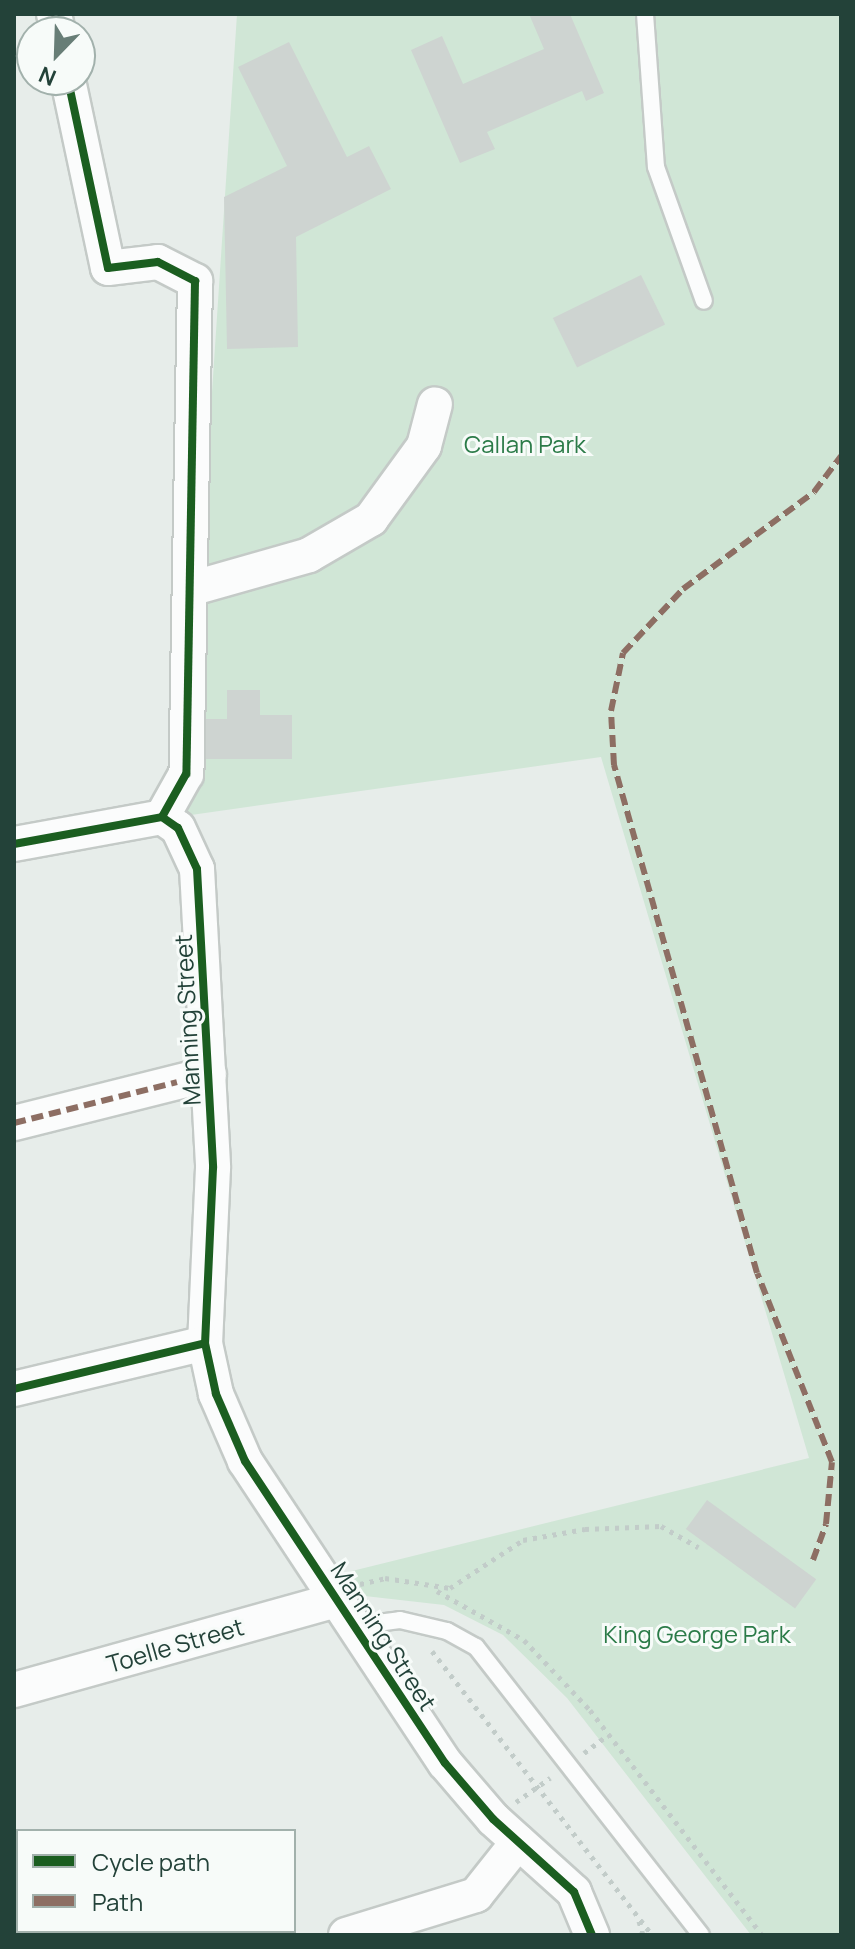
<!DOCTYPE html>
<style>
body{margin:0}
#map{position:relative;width:855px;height:1949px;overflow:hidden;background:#e7edea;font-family:Manrope,sans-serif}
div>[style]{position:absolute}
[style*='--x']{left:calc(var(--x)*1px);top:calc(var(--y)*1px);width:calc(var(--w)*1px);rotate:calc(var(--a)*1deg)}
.green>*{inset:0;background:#d0e6d6}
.building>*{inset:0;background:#ced4d1;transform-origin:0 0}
.path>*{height:5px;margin-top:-2.5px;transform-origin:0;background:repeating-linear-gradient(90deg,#c2ccc9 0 4px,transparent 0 10px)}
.roads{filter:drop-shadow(2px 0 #c4cac7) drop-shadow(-2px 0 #c4cac7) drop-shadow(0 2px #c4cac7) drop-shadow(0 -2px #c4cac7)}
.lane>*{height:16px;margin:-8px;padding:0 8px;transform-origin:8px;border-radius:8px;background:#fbfcfc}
.street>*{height:34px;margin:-17px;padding:0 17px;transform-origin:17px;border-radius:17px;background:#fbfcfc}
.quiet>*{height:6px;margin-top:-3px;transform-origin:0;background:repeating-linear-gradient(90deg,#8d6e63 0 12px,transparent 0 18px)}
.cycleway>*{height:8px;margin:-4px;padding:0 4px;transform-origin:4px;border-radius:4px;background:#1b5e20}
span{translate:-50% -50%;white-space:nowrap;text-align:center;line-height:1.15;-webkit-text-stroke:6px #f7fbf9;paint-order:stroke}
.park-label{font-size:24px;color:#2b7b48}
.street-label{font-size:24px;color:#234239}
.frame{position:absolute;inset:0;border:16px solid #234239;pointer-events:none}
.legend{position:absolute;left:16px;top:1829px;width:280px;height:104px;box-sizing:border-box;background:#f7fbf9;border:2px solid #a2b1ac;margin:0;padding:10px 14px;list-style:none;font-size:24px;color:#234239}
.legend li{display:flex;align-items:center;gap:16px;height:40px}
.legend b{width:40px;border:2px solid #a2b1ac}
.north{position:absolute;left:16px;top:16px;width:80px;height:80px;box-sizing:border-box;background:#f7fbf9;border:2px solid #a2b1ac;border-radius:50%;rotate:203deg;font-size:22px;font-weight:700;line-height:32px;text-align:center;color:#234239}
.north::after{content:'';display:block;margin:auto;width:28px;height:36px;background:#687e77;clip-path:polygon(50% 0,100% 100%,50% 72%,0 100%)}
</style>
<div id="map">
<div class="green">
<i style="clip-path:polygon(237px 14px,841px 14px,841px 1935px,751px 1935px,567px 1698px,503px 1635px,444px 1605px,356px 1595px,350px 1582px,348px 1572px,809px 1458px,601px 757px,184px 816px)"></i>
</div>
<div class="building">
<i style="clip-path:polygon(529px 14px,570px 14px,604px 93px,586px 101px,582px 91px,487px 132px,495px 149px,460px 163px,411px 50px,442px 36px,463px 84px,544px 49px)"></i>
<i style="clip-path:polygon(289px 42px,347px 157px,369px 146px,391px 189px,296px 237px,298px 347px,227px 349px,224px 197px,287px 166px,238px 67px)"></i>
<i style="left:641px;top:275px;width:55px;height:98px;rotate:64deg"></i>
<i style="clip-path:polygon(227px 690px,260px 690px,260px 715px,292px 715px,292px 759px,205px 759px,205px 719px,227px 719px)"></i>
<i style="left:707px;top:1500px;width:135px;height:36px;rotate:36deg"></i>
</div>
<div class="path">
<i style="--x:360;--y:1584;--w:26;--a:-13"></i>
<i style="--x:385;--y:1578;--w:66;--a:8.7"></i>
<i style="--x:450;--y:1588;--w:87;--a:-33.3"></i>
<i style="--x:523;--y:1540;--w:63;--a:-10.1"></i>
<i style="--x:585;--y:1529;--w:76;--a:-2.3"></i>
<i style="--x:661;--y:1526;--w:43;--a:29.6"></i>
<i style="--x:437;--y:1591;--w:100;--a:29.4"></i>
<i style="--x:524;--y:1640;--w:96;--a:46.7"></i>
<i style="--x:590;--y:1710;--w:283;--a:52.6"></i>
<i style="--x:432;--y:1651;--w:359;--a:52.2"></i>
<i style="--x:584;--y:1753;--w:30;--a:-37"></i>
<i style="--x:516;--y:1802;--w:42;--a:-35.2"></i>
<i style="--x:639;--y:1921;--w:15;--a:74"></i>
</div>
<div class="roads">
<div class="lane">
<i style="--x:645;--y:14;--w:153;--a:85.9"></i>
<i style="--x:656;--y:167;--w:142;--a:70.3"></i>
<i style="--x:354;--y:1626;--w:46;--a:-7.4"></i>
<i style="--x:400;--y:1620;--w:48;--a:13.2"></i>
<i style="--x:447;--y:1631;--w:33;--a:29"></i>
<i style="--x:476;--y:1647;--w:365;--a:52"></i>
</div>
<div class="street">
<i style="--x:54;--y:14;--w:18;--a:77"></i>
<i style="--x:68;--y:80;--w:192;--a:78"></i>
<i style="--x:108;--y:268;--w:50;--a:-6.8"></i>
<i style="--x:158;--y:262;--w:42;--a:27.2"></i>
<i style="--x:195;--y:281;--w:493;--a:91"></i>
<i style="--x:186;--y:774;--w:49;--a:119.2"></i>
<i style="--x:190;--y:589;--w:124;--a:-15.9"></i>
<i style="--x:309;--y:555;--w:72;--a:-30.1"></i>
<i style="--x:371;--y:519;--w:90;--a:-54"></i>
<i style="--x:424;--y:446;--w:43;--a:-75.3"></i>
<i style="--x:162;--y:817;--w:19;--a:35"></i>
<i style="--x:178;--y:828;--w:45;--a:65.1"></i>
<i style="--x:197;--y:869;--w:299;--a:86.9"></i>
<i style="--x:213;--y:1168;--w:175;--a:92.6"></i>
<i style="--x:205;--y:1343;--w:52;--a:77.8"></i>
<i style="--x:216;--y:1394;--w:73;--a:66.6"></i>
<i style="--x:245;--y:1461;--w:362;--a:56.5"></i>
<i style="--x:445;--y:1763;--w:74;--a:49.4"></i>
<i style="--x:493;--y:1819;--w:109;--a:42"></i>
<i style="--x:574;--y:1892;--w:47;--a:67.3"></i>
<i style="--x:14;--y:844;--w:150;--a:-10.3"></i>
<i style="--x:14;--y:1123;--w:201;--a:-14.1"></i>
<i style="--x:14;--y:1389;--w:196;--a:-13.5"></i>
<i style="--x:14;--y:1690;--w:334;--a:-15.6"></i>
<i style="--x:346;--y:1935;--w:136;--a:-17.1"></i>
<i style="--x:476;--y:1895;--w:68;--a:-51.6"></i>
</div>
</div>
<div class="quiet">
<i style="--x:54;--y:14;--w:18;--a:77"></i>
<i style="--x:14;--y:1123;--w:168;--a:-14.1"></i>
<i style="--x:813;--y:1560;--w:38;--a:-70"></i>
<i style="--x:826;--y:1524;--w:62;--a:-84.5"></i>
<i style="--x:832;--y:1462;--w:203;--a:-111.6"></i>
<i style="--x:757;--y:1273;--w:528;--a:-105.72"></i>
<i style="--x:614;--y:765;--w:54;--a:-93.2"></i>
<i style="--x:611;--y:711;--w:59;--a:-78.3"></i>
<i style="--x:623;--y:653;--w:88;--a:-46.8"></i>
<i style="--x:683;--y:589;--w:163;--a:-36.5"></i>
<i style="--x:814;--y:492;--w:45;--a:-53.1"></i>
</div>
<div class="cycleway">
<i style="--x:68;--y:80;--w:192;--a:78"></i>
<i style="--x:108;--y:268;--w:50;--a:-6.8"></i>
<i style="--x:158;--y:262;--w:42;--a:27.2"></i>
<i style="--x:195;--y:281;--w:493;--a:91"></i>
<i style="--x:186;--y:774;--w:49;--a:119.2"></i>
<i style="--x:162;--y:817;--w:19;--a:35"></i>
<i style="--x:178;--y:828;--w:45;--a:65.1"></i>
<i style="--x:197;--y:869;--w:299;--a:86.9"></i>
<i style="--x:213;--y:1168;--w:175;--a:92.6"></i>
<i style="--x:205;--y:1343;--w:52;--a:77.8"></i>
<i style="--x:216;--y:1394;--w:73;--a:66.6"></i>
<i style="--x:245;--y:1461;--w:362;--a:56.5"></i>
<i style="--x:445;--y:1763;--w:74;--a:49.4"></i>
<i style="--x:493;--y:1819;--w:109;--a:42"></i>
<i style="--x:574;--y:1892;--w:47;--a:67.3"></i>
<i style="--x:14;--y:844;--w:150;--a:-10.3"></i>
<i style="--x:14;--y:1389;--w:196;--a:-13.5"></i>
</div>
<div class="park-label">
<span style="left:525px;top:444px">Callan Park</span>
<span style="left:697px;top:1634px">King George Park</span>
</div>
<div class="street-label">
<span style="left:187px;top:1020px;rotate:-93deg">Manning Street</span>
<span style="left:384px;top:1636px;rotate:57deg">Manning Street</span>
<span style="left:175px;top:1645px;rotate:-16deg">Toelle Street</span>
</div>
<div class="frame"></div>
<ul class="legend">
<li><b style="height:10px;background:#1b5e20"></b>Cycle path</li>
<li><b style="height:10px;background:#8d6e63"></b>Path</li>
</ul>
<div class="north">N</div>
</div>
